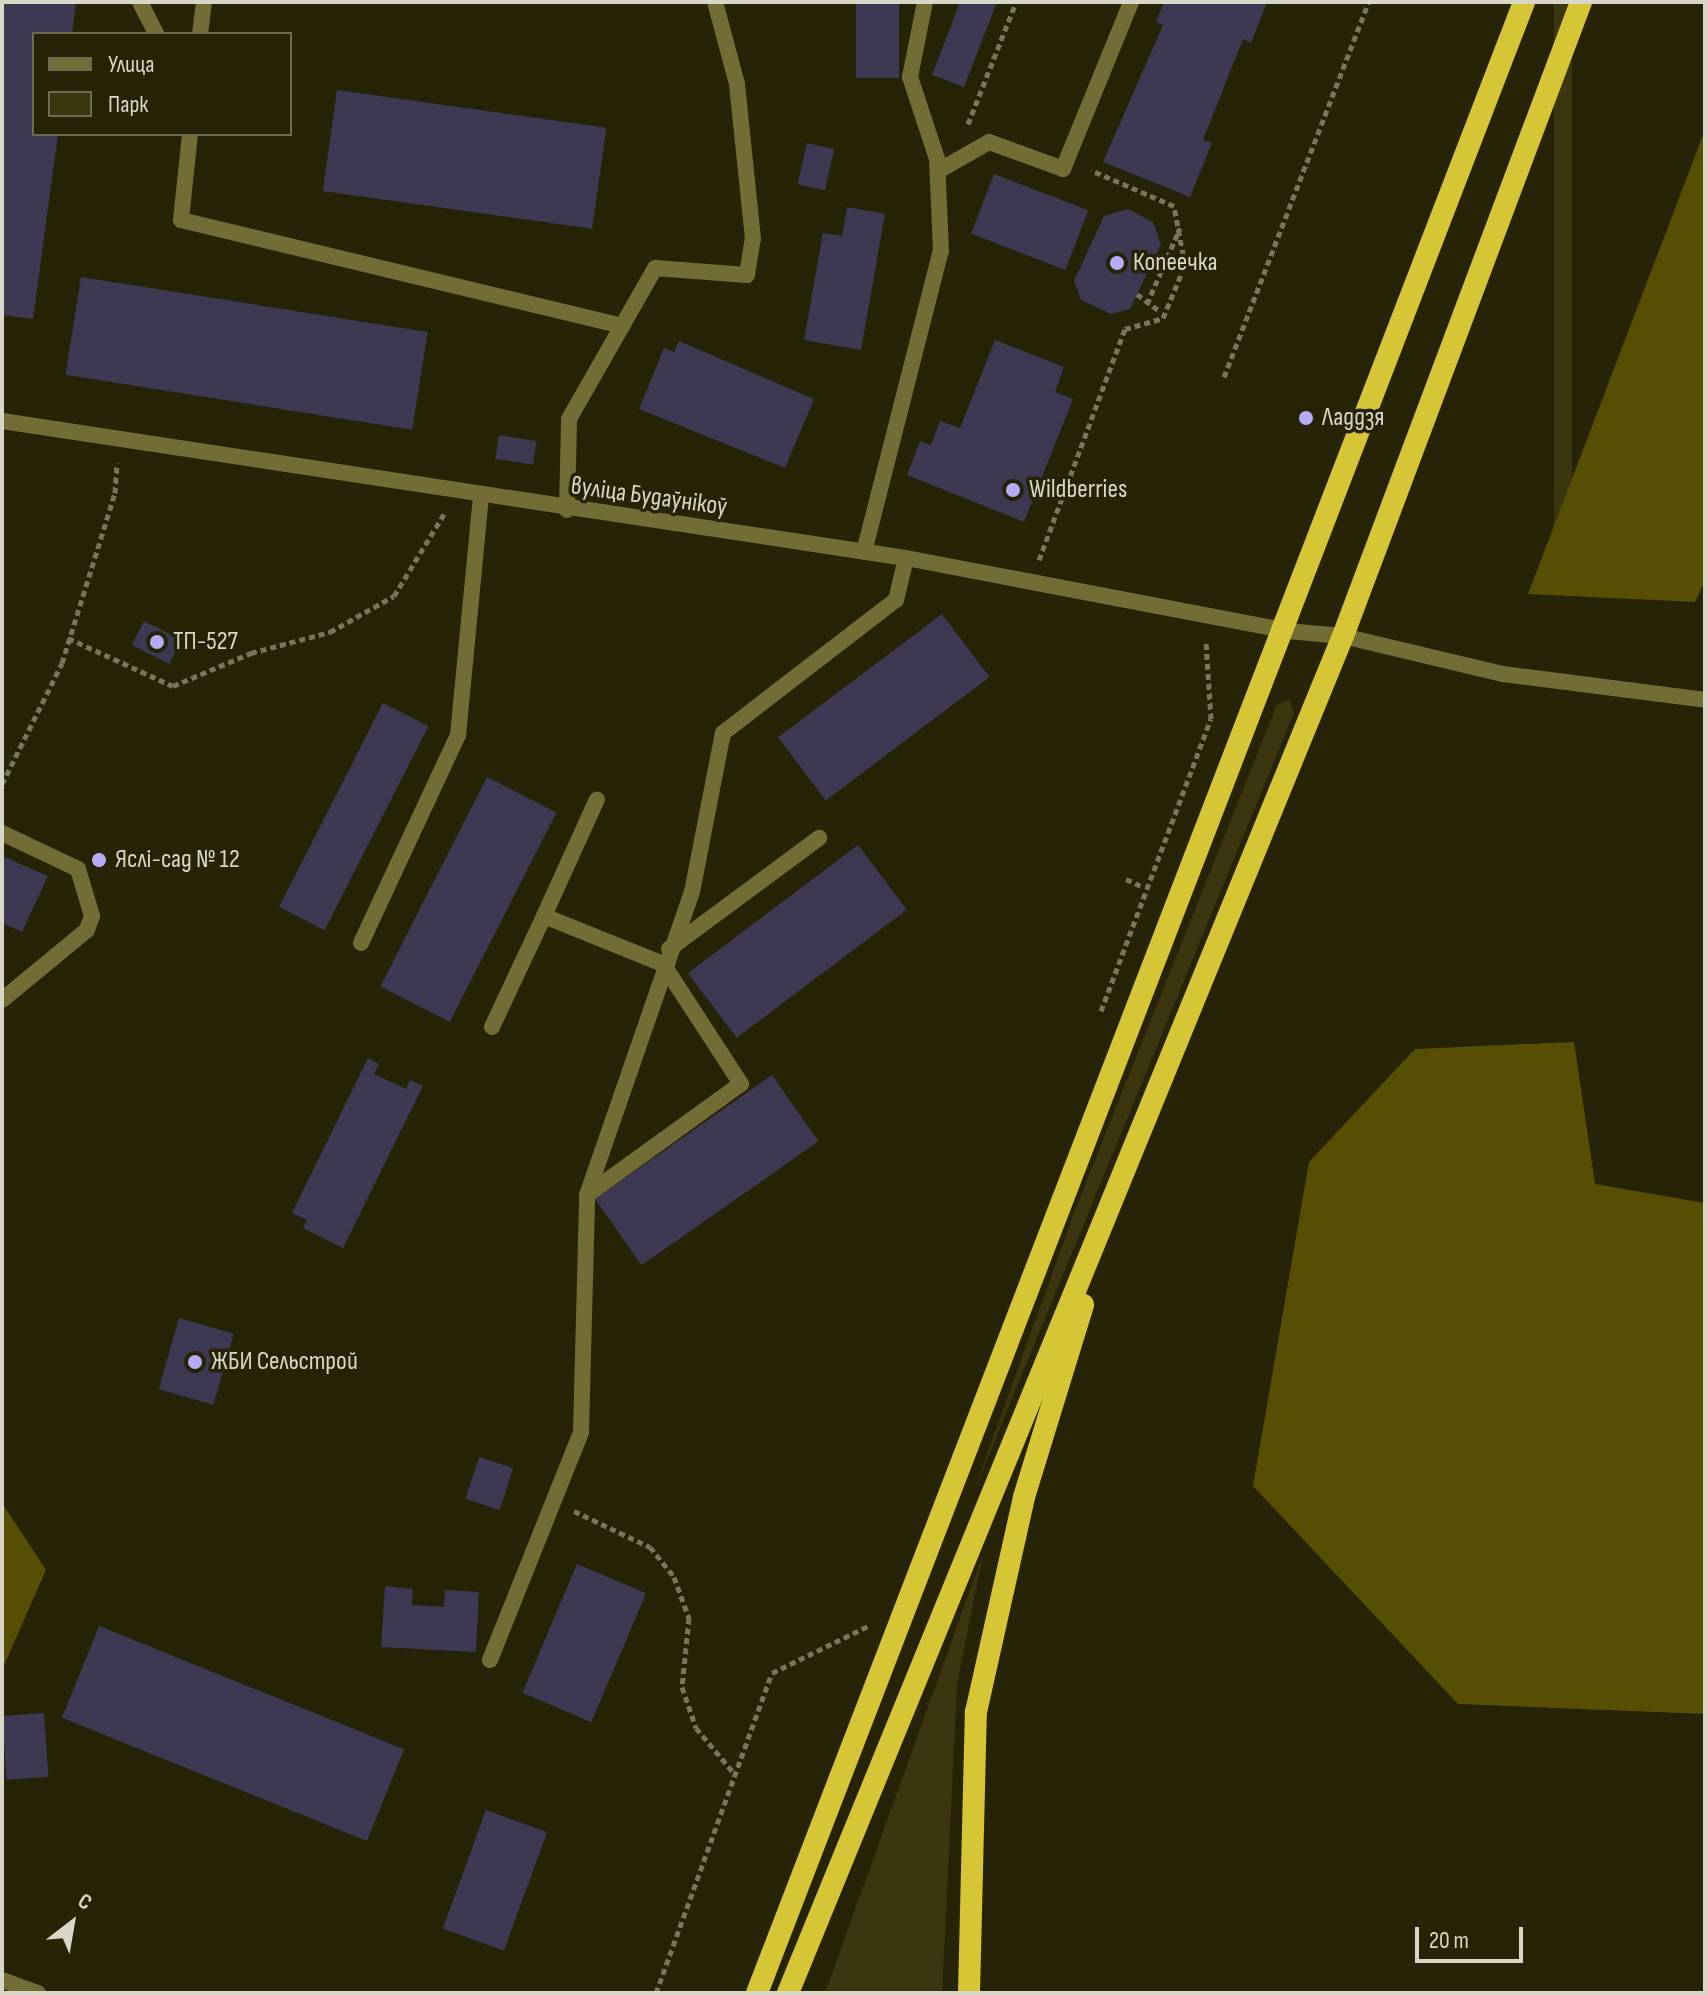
<!DOCTYPE html>
<meta charset="utf-8">
<style>
body{margin:0}
#map{position:relative;width:1707px;height:1995px;overflow:hidden;background:#262307;font-family:"Sofia Sans Condensed",sans-serif}
div>[style]{position:absolute}
[style*='--x']{left:calc(var(--x)*1px);top:calc(var(--y)*1px);width:calc(var(--w)*1px);rotate:calc(var(--a)*1deg)}
.green>*{inset:0;background:#3b3610;transform-origin:0 0}
.forest>*{inset:0;background:#564e02}
.building>*{inset:0;background:#3e3953;transform-origin:0 0}
.path>*{height:5px;margin-top:-2.5px;transform-origin:0;background:repeating-linear-gradient(90deg,#78755f 0 6px,transparent 0 10px)}
.service>*{height:16px;margin:-8px;padding:0 8px;transform-origin:8px;border-radius:8px;background:#736c35}
.minor>*{height:16px;margin:-8px;padding:0 8px;transform-origin:8px;border-radius:8px;background:#736c35}
.tertiary>*{height:16px;margin:-8px;padding:0 8px;transform-origin:8px;border-radius:8px;background:#736c35}
.trunk>*{height:22px;margin:-11px;padding:0 11px;transform-origin:11px;border-radius:11px;background:#d6c534}
.dots>*{width:22px;height:22px;translate:-50% -50%;box-sizing:border-box;border:4px solid #262307;border-radius:50%}
span{translate:-50% -50%;white-space:nowrap;text-align:center;line-height:1.15;-webkit-text-stroke:7px #262307;paint-order:stroke}
.poi-label{font-size:26px;color:#d8d6c6}
.left{translate:0 -50%;text-align:left}
.street-label{font-size:26px;color:#d8d6c6}
.frame{position:absolute;inset:0;border:4px solid #d8d6c6;pointer-events:none}
.legend{position:absolute;left:32px;top:32px;width:260px;height:104px;box-sizing:border-box;background:#262307;border:2px solid #6d6b53;margin:0;padding:10px 14px;list-style:none;font-size:24px;color:#d8d6c6}
.legend li{display:flex;align-items:center;gap:16px;height:40px}
.legend b{width:40px;border:2px solid #6d6b53}
.north{position:absolute;left:32px;top:1883px;width:80px;height:80px;-webkit-text-stroke:6px #262307;paint-order:stroke;rotate:31deg;font-size:22px;font-weight:700;line-height:32px;text-align:center;color:#d8d6c6}
.north::after{content:'';display:block;margin:auto;width:28px;height:36px;background:#d8d6c6;clip-path:polygon(50% 0,100% 100%,50% 72%,0 100%)}
.scale{position:absolute;left:1415px;top:1927px;width:108px;height:36px;box-sizing:border-box;border:4px solid #d8d6c6;border-top:0;padding-left:10px;font-size:24px;line-height:28px;white-space:nowrap;color:#d8d6c6;-webkit-text-stroke:6px #262307;paint-order:stroke}
</style>
<div id="map">
<div class="green">
<i style="left:1554px;top:2px;width:18px;height:584px"></i>
<i style="clip-path:polygon(1290px 700px,1294px 713px,972px 1496px,1077px 1205px,1277px 704px)"></i>
<i style="clip-path:polygon(983px 1554px,957px 1685px,942px 1993px,825px 1993px)"></i>
</div>
<div class="forest">
<i style="clip-path:polygon(1705px 130px,1705px 580px,1695px 602px,1528px 594px)"></i>
<i style="clip-path:polygon(1574px 1042px,1595px 1184px,1705px 1203px,1705px 1714px,1458px 1704px,1253px 1486px,1309px 1162px,1415px 1049px)"></i>
<i style="clip-path:polygon(2px 1503px,46px 1570px,2px 1670px)"></i>
</div>
<div class="building">
<i style="clip-path:polygon(2px 2px,76px 2px,72px 34px,34px 34px,34px 134px,58px 134px,33px 319px,2px 315px)"></i>
<i style="left:856px;top:2px;width:43px;height:76px"></i>
<i style="clip-path:polygon(960px 2px,997px 2px,964px 87px,932px 75px)"></i>
<i style="clip-path:polygon(1164px 2px,1267px 2px,1251px 43px,1243px 39px,1203px 140px,1212px 143px,1190px 197px,1103px 162px,1163px 25px,1156px 22px)"></i>
<i style="left:337px;top:90px;width:272px;height:102px;rotate:8deg"></i>
<i style="left:807px;top:143px;width:28px;height:42px;rotate:13deg"></i>
<i style="left:994px;top:174px;width:101px;height:64px;rotate:21deg"></i>
<i style="clip-path:polygon(847px 207px,885px 214px,861px 350px,804px 340px,823px 233px,842px 236px)"></i>
<i style="clip-path:polygon(1128px 209px,1153px 222px,1161px 244px,1130px 309px,1111px 314px,1081px 300px,1074px 281px,1104px 216px)"></i>
<i style="left:81px;top:277px;width:351px;height:99px;rotate:9deg"></i>
<i style="clip-path:polygon(995px 340px,1064px 367px,1055px 392px,1073px 399px,1024px 522px,907px 475px,920px 441px,931px 445px,940px 421px,960px 428px)"></i>
<i style="clip-path:polygon(679px 341px,814px 399px,785px 468px,639px 409px,664px 348px,674px 352px)"></i>
<i style="left:499px;top:435px;width:38px;height:24px;rotate:9deg"></i>
<i style="left:942px;top:614px;width:79px;height:205px;rotate:53deg"></i>
<i style="left:144px;top:621px;width:42px;height:27px;rotate:27deg"></i>
<i style="left:383px;top:703px;width:51px;height:229px;rotate:27deg"></i>
<i style="left:487px;top:777px;width:78px;height:235px;rotate:27deg"></i>
<i style="left:858px;top:845px;width:81px;height:213px;rotate:53deg"></i>
<i style="clip-path:polygon(2px 856px,48px 876px,22px 932px,2px 923px)"></i>
<i style="clip-path:polygon(368px 1058px,379px 1064px,374px 1074px,406px 1089px,410px 1080px,423px 1086px,343px 1248px,303px 1228px,307px 1220px,292px 1213px)"></i>
<i style="left:772px;top:1075px;width:81px;height:216px;rotate:55deg"></i>
<i style="left:179px;top:1318px;width:57px;height:74px;rotate:16deg"></i>
<i style="left:479px;top:1457px;width:36px;height:44px;rotate:18deg"></i>
<i style="left:577px;top:1564px;width:75px;height:140px;rotate:23deg"></i>
<i style="clip-path:polygon(385px 1586px,413px 1589px,412px 1605px,444px 1607px,445px 1590px,479px 1592px,476px 1652px,381px 1647px)"></i>
<i style="left:99px;top:1626px;width:329px;height:99px;rotate:22deg"></i>
<i style="left:44px;top:1713px;width:64px;height:42px;rotate:86deg"></i>
<i style="left:486px;top:1810px;width:65px;height:126px;rotate:20deg"></i>
</div>
<div class="path">
<i style="--x:968;--y:124;--w:131;--a:-68.5"></i>
<i style="--x:1137;--y:294;--w:26;--a:37"></i>
<i style="--x:1147;--y:304;--w:83;--a:-66.5"></i>
<i style="--x:1224;--y:377;--w:402;--a:-68.9"></i>
<i style="--x:1039;--y:560;--w:246;--a:-69.6"></i>
<i style="--x:1125;--y:329;--w:40;--a:-16"></i>
<i style="--x:1163;--y:318;--w:57;--a:-67.5"></i>
<i style="--x:1185;--y:265;--w:60;--a:-100.6"></i>
<i style="--x:1174;--y:206;--w:90;--a:-156.6"></i>
<i style="--x:68;--y:638;--w:115;--a:24.6"></i>
<i style="--x:173;--y:686;--w:85;--a:-22.9"></i>
<i style="--x:251;--y:653;--w:82;--a:-14.9"></i>
<i style="--x:330;--y:632;--w:73;--a:-29.4"></i>
<i style="--x:394;--y:596;--w:96;--a:-58.6"></i>
<i style="--x:2;--y:784;--w:135;--a:-63.6"></i>
<i style="--x:62;--y:663;--w:178;--a:-72.7"></i>
<i style="--x:115;--y:493;--w:30;--a:-86"></i>
<i style="--x:1126;--y:879;--w:19;--a:25"></i>
<i style="--x:1101;--y:1011;--w:312;--a:-69.4"></i>
<i style="--x:1211;--y:719;--w:77;--a:-93.7"></i>
<i style="--x:574;--y:1511;--w:84;--a:25.3"></i>
<i style="--x:650;--y:1547;--w:38;--a:51"></i>
<i style="--x:674;--y:1577;--w:44;--a:69.9"></i>
<i style="--x:689;--y:1618;--w:69;--a:95.8"></i>
<i style="--x:682;--y:1687;--w:43;--a:71.1"></i>
<i style="--x:696;--y:1728;--w:59;--a:49.8"></i>
<i style="--x:656;--y:1993;--w:340;--a:-70.1"></i>
<i style="--x:772;--y:1673;--w:107;--a:-26.1"></i>
</div>
<div class="service">
<i style="--x:140;--y:2;--w:36;--a:63"></i>
<i style="--x:200;--y:34;--w:32;--a:-83"></i>
<i style="--x:190;--y:134;--w:86;--a:96"></i>
<i style="--x:181;--y:220;--w:454;--a:13.5"></i>
<i style="--x:938;--y:171;--w:59;--a:-29.6"></i>
<i style="--x:989;--y:142;--w:79;--a:20"></i>
<i style="--x:1063;--y:169;--w:180;--a:-67.8"></i>
<i style="--x:567;--y:510;--w:91;--a:-88.7"></i>
<i style="--x:569;--y:419;--w:174;--a:-60.3"></i>
<i style="--x:655;--y:268;--w:92;--a:4.4"></i>
<i style="--x:747;--y:275;--w:36;--a:-81"></i>
<i style="--x:753;--y:239;--w:156;--a:-95.9"></i>
<i style="--x:737;--y:84;--w:85;--a:-105"></i>
<i style="--x:864;--y:552;--w:311;--a:-75.7"></i>
<i style="--x:941;--y:251;--w:92;--a:-92.5"></i>
<i style="--x:937;--y:159;--w:86;--a:-108.2"></i>
<i style="--x:910;--y:77;--w:76;--a:-78.7"></i>
<i style="--x:2;--y:833;--w:84;--a:25.3"></i>
<i style="--x:78;--y:869;--w:49;--a:73.4"></i>
<i style="--x:92;--y:916;--w:15;--a:110"></i>
<i style="--x:87;--y:930;--w:110;--a:140.5"></i>
<i style="--x:361;--y:943;--w:230;--a:-65"></i>
<i style="--x:458;--y:735;--w:239;--a:-84.5"></i>
<i style="--x:669;--y:949;--w:187;--a:-36.5"></i>
<i style="--x:492;--y:1027;--w:123;--a:-64.9"></i>
<i style="--x:587;--y:1195;--w:190;--a:-35.8"></i>
<i style="--x:741;--y:1084;--w:143;--a:-123"></i>
<i style="--x:663;--y:964;--w:128;--a:-158"></i>
<i style="--x:544;--y:916;--w:128;--a:-65.6"></i>
<i style="--x:490;--y:1660;--w:245;--a:-68.2"></i>
<i style="--x:581;--y:1432;--w:237;--a:-88.5"></i>
<i style="--x:587;--y:1195;--w:321;--a:-70.9"></i>
<i style="--x:692;--y:892;--w:162;--a:-79"></i>
<i style="--x:723;--y:733;--w:218;--a:-37.6"></i>
<i style="--x:896;--y:600;--w:43;--a:-76.6"></i>
<i style="--x:2;--y:1980;--w:38;--a:20"></i>
</div>
<div class="minor">
<i style="--x:2;--y:421;--w:914;--a:8.62"></i>
<i style="--x:906;--y:558;--w:388;--a:10.8"></i>
</div>
<div class="tertiary">
<i style="--x:1287;--y:631;--w:56;--a:5.1"></i>
<i style="--x:1343;--y:636;--w:164;--a:13.4"></i>
<i style="--x:1503;--y:674;--w:204;--a:7.3"></i>
</div>
<div class="trunk">
<i style="--x:757;--y:1993;--w:2134;--a:-68.93"></i>
<i style="--x:788;--y:1993;--w:1466;--a:-67.76"></i>
<i style="--x:1343;--y:636;--w:677;--a:-69.42"></i>
<i style="--x:969;--y:1993;--w:281;--a:-88.6"></i>
<i style="--x:976;--y:1712;--w:220;--a:-77.4"></i>
<i style="--x:1024;--y:1497;--w:201;--a:-72.9"></i>
</div>
<div class="dots">
<i style="left:1117px;top:263px;background:#b9abf7"></i>
<i style="left:1306px;top:418px;background:#b9abf7"></i>
<i style="left:1013px;top:490px;background:#b9abf7"></i>
<i style="left:157px;top:642px;background:#b9abf7"></i>
<i style="left:99px;top:860px;background:#b9abf7"></i>
<i style="left:195px;top:1362px;background:#b9abf7"></i>
</div>
<div class="poi-label">
<span class="left" style="left:1133px;top:263px">Копеечка</span>
<span class="left" style="left:1322px;top:418px">Ладдзя</span>
<span class="left" style="left:1029px;top:490px">Wildberries</span>
<span class="left" style="left:173px;top:642px">ТП-527</span>
<span class="left" style="left:115px;top:860px">Яслі-сад № 12</span>
<span class="left" style="left:211px;top:1362px">ЖБИ Сельстрой</span>
</div>
<div class="street-label">
<span style="left:649px;top:497px;rotate:8deg">вуліца Будаўнікоў</span>
</div>
<div class="frame"></div>
<ul class="legend">
<li><b style="height:10px;background:#736c35"></b>Улица</li>
<li><b style="height:22px;background:#3b3610"></b>Парк</li>
</ul>
<div class="north">С</div>
<div class="scale">20 m</div>
</div>
